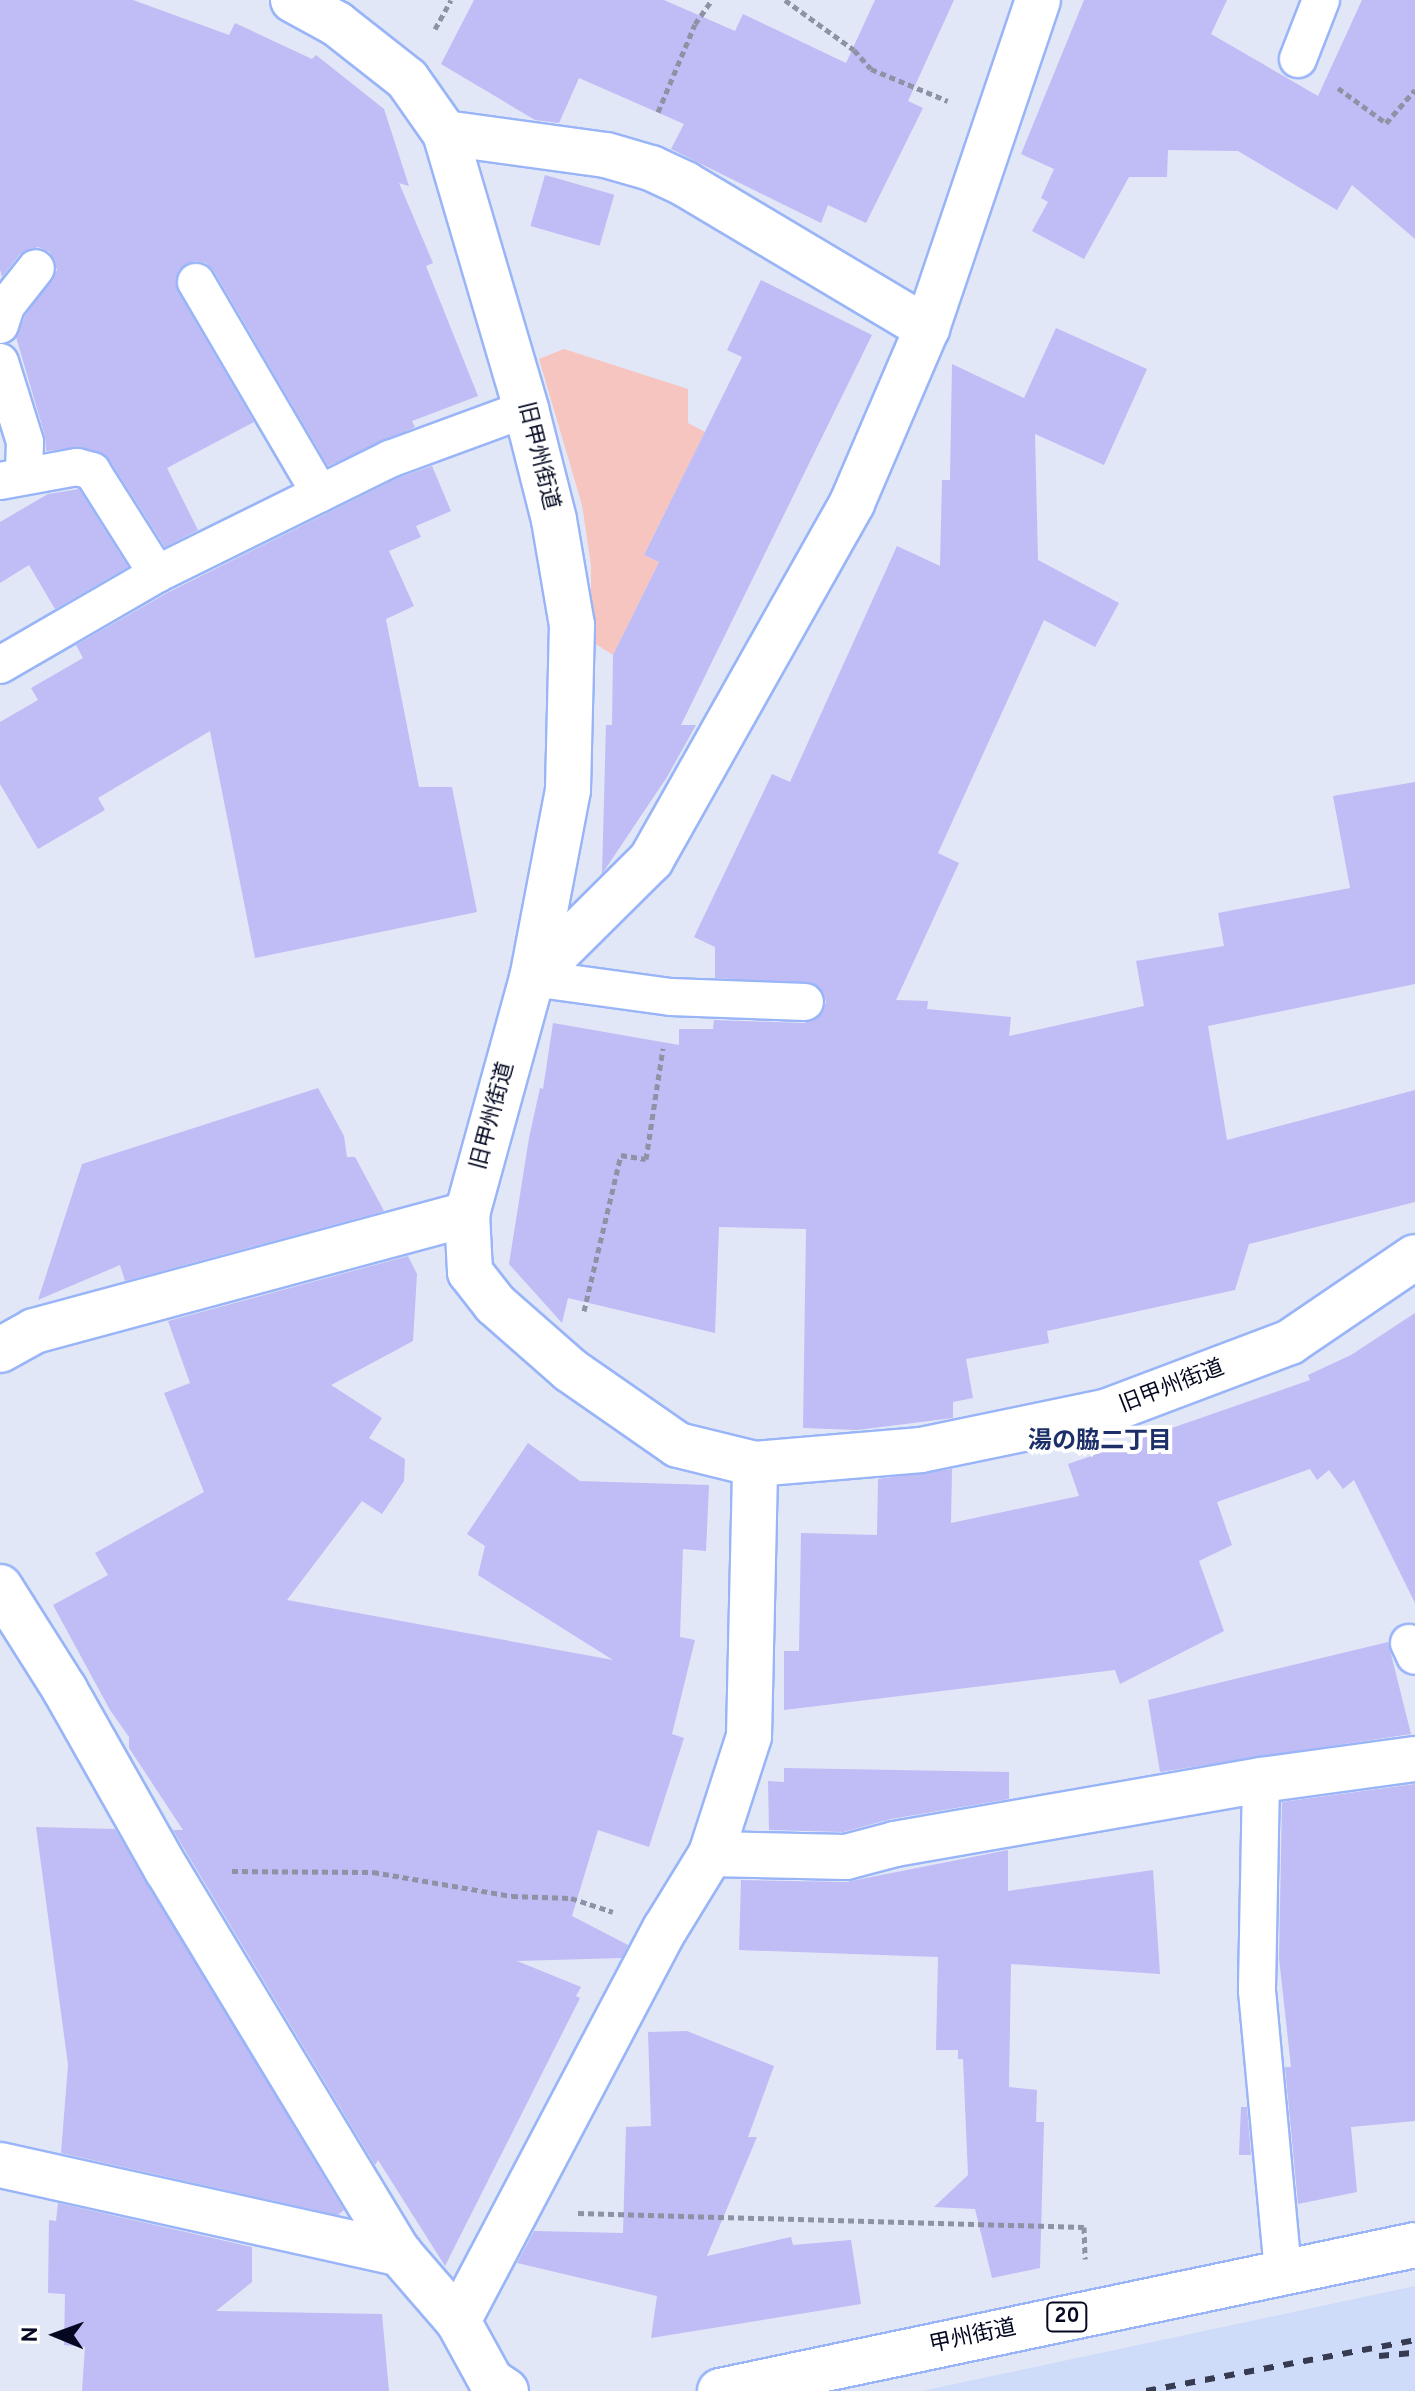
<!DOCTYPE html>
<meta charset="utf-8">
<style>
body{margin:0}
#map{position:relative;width:1415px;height:2391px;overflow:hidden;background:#e1e7f6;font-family:Overpass,"Noto Sans JP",sans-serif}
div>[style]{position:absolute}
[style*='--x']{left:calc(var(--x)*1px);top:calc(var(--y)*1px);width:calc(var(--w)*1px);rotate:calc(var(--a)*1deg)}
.built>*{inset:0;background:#cedcfa}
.green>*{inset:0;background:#f7c5bf}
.building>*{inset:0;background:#bfbcf6;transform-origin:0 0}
.path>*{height:5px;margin-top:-2.5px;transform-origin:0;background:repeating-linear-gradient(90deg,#8d92a5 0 6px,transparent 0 10px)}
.roads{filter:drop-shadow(2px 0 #99b5f8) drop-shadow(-2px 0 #99b5f8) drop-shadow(0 2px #99b5f8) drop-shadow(0 -2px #99b5f8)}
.service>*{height:36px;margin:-18px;padding:0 18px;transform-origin:18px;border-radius:18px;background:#fff}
.minor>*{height:44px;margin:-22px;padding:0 22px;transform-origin:22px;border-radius:22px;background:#fff}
.trunk>*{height:44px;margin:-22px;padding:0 22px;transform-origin:22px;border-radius:22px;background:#fff}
.rail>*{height:6px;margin-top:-3px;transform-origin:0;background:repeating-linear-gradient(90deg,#363b51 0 10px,transparent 0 20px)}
span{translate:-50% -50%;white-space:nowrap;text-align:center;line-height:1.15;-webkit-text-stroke:8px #fff;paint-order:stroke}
.shield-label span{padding:2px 6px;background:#fff;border:2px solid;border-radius:6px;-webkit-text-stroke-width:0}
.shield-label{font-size:20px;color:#040921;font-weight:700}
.street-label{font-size:22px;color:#040921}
.neighbourhood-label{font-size:24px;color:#1d2f68;font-weight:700}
.north{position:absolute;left:16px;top:2295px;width:80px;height:80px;-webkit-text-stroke:6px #fff;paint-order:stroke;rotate:271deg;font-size:22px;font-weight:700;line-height:32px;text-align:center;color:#040921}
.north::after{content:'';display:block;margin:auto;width:28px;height:36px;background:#040921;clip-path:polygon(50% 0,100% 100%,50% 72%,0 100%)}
</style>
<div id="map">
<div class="built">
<i style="clip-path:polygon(1415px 2286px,1415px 2391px,922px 2391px)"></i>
</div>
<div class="green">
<i style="clip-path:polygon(564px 349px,688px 389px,688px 423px,705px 432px,644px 555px,659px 562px,613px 655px,591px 641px,591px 565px,582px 505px,539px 359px)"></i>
</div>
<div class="building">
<i style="clip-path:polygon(0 0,133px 0,229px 35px,235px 23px,312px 59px,316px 55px,384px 109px,409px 186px,399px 183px,433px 263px,426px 266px,478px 396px,412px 421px,415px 427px,328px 466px,214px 271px,206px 263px,195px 261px,178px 271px,178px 292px,254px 422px,167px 468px,198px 530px,165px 547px,109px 459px,82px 447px,46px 451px,45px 436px,16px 337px,25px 316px,57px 270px,50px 252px,38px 247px,20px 254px,2px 277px,0 270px)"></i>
<i style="clip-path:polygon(474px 0,664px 0,735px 31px,743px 14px,846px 63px,875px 0,954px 0,908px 101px,923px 108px,866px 223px,828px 205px,821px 223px,671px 149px,684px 124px,579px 78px,559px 123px,535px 120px,441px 64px)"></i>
<i style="clip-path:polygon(1084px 0,1227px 0,1211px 34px,1318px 96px,1362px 0,1415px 0,1415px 239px,1352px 185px,1337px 210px,1238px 151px,1168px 150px,1167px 177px,1129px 177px,1084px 259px,1032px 231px,1048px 202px,1041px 198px,1054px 169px,1021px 154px)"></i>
<i style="left:545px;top:175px;width:72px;height:53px;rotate:16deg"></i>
<i style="clip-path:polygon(761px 280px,872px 335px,681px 725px,696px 725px,667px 777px,602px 874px,606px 725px,612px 725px,613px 655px,659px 562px,644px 555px,742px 357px,727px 350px)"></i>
<i style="clip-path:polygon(1056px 328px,1147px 369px,1104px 465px,1035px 434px,1038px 560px,1119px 603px,1095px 647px,1044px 620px,938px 853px,959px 863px,896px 1000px,928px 1001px,927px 1009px,1011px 1017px,1009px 1036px,1144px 1006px,1136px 961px,1224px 946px,1218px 913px,1350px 888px,1333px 796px,1415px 782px,1415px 984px,1208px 1026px,1227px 1140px,1415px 1090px,1415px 1202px,1249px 1244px,1235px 1290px,1047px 1331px,1049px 1343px,966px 1359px,973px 1398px,953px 1402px,953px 1418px,857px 1430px,803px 1428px,806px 1229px,719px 1227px,715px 1333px,568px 1298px,562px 1323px,509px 1264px,529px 1138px,540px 1088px,543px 1089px,553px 1023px,679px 1045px,679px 1029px,713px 1029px,714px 1020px,804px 1023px,822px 1014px,826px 1002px,823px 992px,815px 984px,715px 978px,715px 947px,694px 937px,772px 774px,790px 782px,897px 546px,940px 566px,942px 480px,950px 480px,952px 364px,1024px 398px)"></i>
<i style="clip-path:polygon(432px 466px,451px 511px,416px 526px,421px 537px,389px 551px,414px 606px,386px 619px,419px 787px,452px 787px,477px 912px,255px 958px,210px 731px,98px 798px,105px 810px,38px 849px,0 784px,0 722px,38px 700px,31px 688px,83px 658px,76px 645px,167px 593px,398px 478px)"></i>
<i style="clip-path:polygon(79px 489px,128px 567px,55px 609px,29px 565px,0 583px,0 522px,48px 494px)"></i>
<i style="clip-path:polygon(318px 1088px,344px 1136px,347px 1157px,355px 1157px,384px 1211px,125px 1281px,120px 1265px,38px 1300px,82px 1164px)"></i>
<i style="clip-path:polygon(408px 1256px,417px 1274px,413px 1341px,331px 1385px,382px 1418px,369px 1438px,405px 1459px,404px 1481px,382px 1514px,362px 1501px,287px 1600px,613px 1660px,478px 1575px,485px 1546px,467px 1534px,528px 1443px,580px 1481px,709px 1485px,706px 1551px,683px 1549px,680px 1637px,695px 1640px,672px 1734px,684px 1738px,649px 1847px,598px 1830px,572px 1916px,628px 1945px,622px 1958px,517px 1961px,581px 1987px,576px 1996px,580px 1998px,445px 2266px,378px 2160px,375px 2165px,189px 1857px,173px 1830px,183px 1830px,129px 1748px,129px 1737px,110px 1710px,53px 1605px,108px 1575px,95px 1553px,204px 1492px,164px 1393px,190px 1383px,168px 1321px)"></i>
<i style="clip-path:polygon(1415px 1313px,1415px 1603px,1354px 1480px,1343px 1489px,1329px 1470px,1317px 1480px,1310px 1469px,1217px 1502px,1232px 1545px,1199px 1561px,1224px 1631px,1120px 1684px,1115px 1670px,784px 1710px,784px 1651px,799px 1651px,801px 1533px,877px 1535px,878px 1479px,952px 1469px,951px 1523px,1079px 1496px,1068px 1464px,1310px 1380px,1308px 1375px,1351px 1355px)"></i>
<i style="clip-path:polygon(1388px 1642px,1411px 1734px,1160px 1772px,1148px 1700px)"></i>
<i style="clip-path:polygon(784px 1768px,1009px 1772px,1009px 1799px,891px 1819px,843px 1832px,769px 1830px,768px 1781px,784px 1782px)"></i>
<i style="clip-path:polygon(1415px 1784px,1415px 2121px,1351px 2127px,1357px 2192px,1298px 2204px,1285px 2067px,1291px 2067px,1279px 1958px,1282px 1802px)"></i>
<i style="clip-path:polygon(36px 1827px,115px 1829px,344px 2210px,338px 2215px,61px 2153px,68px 2065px)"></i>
<i style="clip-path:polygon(1008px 1850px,1008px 1891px,1153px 1870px,1160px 1974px,1011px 1964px,1009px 2087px,1037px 2090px,1036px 2122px,1044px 2122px,1040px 2268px,992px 2278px,975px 2209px,934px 2207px,968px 2175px,963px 2059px,958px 2059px,958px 2050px,936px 2050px,938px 1957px,739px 1950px,741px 1880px,846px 1882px)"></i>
<i style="clip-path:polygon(687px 2031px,774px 2066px,748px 2137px,757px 2137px,707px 2256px,791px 2237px,793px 2245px,851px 2240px,861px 2304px,651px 2338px,657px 2296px,517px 2263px,534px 2231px,623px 2233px,626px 2127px,651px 2126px,648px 2032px)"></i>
<i style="clip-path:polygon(1241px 2107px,1247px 2107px,1251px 2155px,1239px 2155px)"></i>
<i style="clip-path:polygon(58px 2203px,252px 2247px,252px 2282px,216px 2311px,382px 2314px,389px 2391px,82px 2391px,85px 2347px,64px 2345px,65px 2294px,48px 2293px,49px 2220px,56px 2221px)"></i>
</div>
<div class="path">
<i style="--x:785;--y:0;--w:85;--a:35.9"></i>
<i style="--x:854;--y:50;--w:25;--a:48"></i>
<i style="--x:871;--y:69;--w:83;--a:22.6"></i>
<i style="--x:435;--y:29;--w:33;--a:-61"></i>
<i style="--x:1338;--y:88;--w:59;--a:36.1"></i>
<i style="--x:1386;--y:123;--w:44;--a:-48.7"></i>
<i style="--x:658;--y:112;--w:95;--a:-67.2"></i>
<i style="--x:695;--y:24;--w:29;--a:-55"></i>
<i style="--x:584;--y:1311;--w:160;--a:-76.7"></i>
<i style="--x:621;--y:1155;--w:25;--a:9"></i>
<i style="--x:646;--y:1159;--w:112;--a:-81.3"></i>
<i style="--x:232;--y:1871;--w:141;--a:0.4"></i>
<i style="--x:373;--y:1872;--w:141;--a:9.8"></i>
<i style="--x:512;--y:1896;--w:59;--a:1.9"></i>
<i style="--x:571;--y:1898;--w:44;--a:18.4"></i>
<i style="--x:578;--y:2213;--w:506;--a:1.58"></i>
<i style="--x:1084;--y:2227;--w:32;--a:88"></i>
</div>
<div class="roads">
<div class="service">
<i style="--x:1298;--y:59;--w:63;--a:-68.7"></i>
<i style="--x:196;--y:282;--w:245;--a:59.6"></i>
<i style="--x:0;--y:325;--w:20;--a:-72"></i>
<i style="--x:6;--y:306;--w:48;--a:-51.7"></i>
<i style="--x:0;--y:362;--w:84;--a:72.6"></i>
<i style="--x:25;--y:442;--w:33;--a:92"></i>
<i style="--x:0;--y:481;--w:78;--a:-10.3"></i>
<i style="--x:77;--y:467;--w:16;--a:15"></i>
<i style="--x:92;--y:471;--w:122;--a:57.7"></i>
<i style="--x:0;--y:665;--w:181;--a:-30.1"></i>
<i style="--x:157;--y:574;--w:260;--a:-26.3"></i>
<i style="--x:390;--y:459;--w:145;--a:-20.2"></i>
<i style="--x:532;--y:978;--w:140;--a:7.8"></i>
<i style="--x:671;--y:997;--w:134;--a:2.1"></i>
<i style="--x:1409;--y:1643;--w:14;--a:65"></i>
<i style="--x:1261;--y:1780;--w:211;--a:91.1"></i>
<i style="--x:1257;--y:1991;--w:283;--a:84.7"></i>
</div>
<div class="minor">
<i style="--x:293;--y:0;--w:50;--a:28.6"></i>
<i style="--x:337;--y:24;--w:89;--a:38.2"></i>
<i style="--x:407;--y:79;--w:66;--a:54.9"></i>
<i style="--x:445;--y:133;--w:288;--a:73.6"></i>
<i style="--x:526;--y:409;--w:114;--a:75.8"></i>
<i style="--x:554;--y:520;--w:107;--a:80.3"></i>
<i style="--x:572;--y:625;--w:165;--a:91.4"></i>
<i style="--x:568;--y:790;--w:191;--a:100.8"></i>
<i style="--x:532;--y:978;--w:245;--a:105.4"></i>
<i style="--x:467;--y:1214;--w:58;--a:87"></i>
<i style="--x:470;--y:1272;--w:41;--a:52"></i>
<i style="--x:495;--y:1304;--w:100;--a:41.3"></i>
<i style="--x:570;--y:1370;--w:131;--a:34.8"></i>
<i style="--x:678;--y:1445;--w:79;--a:13.9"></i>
<i style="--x:755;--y:1464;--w:167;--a:-4.8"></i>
<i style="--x:921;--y:1450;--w:188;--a:-11.7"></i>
<i style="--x:1105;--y:1412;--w:198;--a:-20.7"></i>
<i style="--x:1290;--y:1342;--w:151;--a:-34.2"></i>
<i style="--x:445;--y:133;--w:162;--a:7.8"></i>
<i style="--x:606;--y:155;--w:47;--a:16.1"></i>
<i style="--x:651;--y:168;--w:38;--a:25"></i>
<i style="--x:685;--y:184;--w:282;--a:30.8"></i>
<i style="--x:532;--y:978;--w:168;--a:-44.8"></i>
<i style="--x:651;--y:860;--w:410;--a:-60.6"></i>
<i style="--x:852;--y:503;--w:190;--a:-66.8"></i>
<i style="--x:927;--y:328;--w:346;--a:-71.3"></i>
<i style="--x:0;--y:1350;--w:39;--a:-29"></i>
<i style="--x:34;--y:1331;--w:449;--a:-15.1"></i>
<i style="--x:0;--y:1587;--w:122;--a:57.7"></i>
<i style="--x:65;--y:1690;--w:207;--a:60.5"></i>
<i style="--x:167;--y:1870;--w:449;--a:58.8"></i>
<i style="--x:400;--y:2254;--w:89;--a:49.1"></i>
<i style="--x:458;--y:2321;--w:68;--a:61.2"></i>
<i style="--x:491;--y:2381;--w:18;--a:34"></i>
<i style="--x:711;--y:1854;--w:135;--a:1.3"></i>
<i style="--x:846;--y:1857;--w:51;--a:-14.9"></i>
<i style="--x:895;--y:1844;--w:372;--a:-9.9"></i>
<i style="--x:1261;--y:1780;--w:155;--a:-7.8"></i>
<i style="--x:0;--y:2165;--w:410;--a:12.5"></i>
<i style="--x:458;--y:2321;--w:443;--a:-62.2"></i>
<i style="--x:665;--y:1929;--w:88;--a:-58.5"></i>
<i style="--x:711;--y:1854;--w:124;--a:-72.1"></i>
<i style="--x:749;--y:1736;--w:272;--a:-88.7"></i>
</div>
<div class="trunk">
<i style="--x:720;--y:2391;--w:710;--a:-11.86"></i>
</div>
</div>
<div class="rail">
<i style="--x:1379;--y:2356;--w:36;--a:-5"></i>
<i style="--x:1146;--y:2391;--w:274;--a:-10.7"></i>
</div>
<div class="shield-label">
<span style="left:1067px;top:2317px">20</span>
</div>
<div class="street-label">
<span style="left:538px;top:456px;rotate:76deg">旧甲州街道</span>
<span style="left:493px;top:1116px;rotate:-75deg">旧甲州街道</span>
<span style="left:1172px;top:1387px;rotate:-21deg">旧甲州街道</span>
<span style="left:973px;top:2337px;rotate:-12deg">甲州街道</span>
</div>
<div class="neighbourhood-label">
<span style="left:1100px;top:1443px">湯の脇二丁目</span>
</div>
<div class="north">N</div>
</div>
